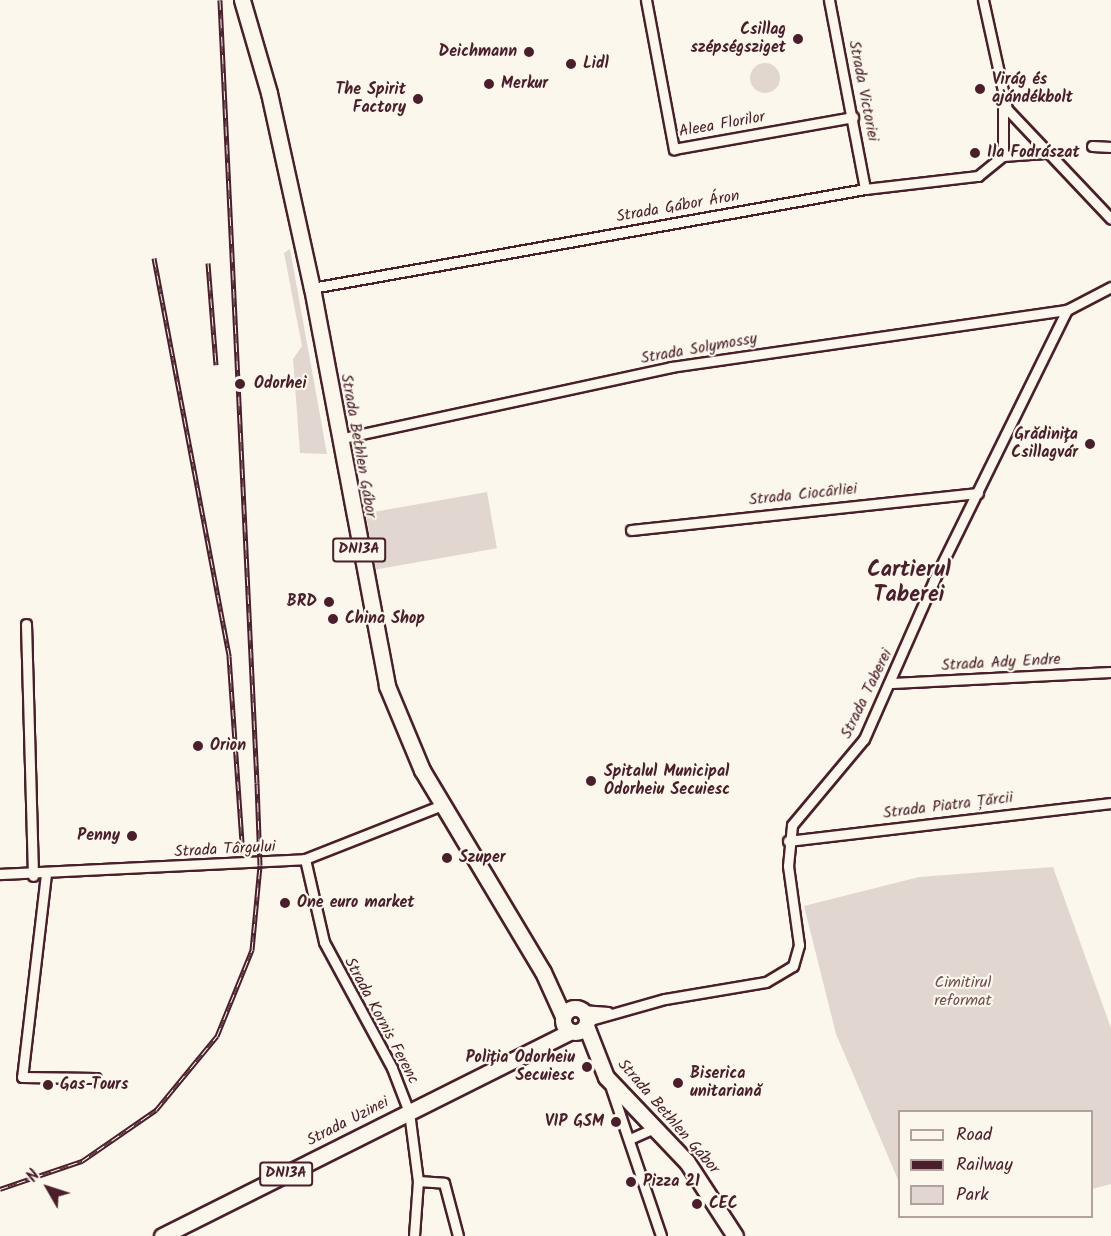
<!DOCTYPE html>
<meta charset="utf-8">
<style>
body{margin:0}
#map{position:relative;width:1111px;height:1236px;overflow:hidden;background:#fbf7ec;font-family:Kalam,sans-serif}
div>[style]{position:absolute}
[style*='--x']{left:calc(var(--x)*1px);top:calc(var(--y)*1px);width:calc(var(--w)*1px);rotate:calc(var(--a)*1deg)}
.green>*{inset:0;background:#e2d7d0;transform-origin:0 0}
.round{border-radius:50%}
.roads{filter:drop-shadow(2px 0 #4a1f2b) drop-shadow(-2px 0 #4a1f2b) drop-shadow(0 2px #4a1f2b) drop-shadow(0 -2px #4a1f2b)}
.minor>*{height:9px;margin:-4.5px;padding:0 4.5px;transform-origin:4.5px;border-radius:4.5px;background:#fbf7ec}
.primary>*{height:15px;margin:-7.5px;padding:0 7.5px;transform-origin:7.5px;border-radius:7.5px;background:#fbf7ec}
.primary>.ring{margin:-7.5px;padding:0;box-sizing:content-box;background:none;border:15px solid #fbf7ec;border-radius:50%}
.rail>*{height:5px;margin-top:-2.5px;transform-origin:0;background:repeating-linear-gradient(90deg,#fbf7ec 0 9px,#4a1f2b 0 18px);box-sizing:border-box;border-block:2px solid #4a1f2b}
.dots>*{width:16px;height:16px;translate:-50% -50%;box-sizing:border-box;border:3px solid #fbf7ec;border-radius:50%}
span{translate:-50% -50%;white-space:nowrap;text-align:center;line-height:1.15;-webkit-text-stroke:4.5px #fbf7ec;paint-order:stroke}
.shield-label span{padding:2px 4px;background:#fbf7ec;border:2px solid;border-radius:4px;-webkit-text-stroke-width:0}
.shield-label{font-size:15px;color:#4a1f2b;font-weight:700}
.poi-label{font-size:16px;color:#4a1f2b;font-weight:700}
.right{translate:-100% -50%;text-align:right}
.left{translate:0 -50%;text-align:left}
.street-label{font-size:16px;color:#4a1f2b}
.park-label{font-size:16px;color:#704d54}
.district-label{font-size:22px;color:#4a1f2b;font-weight:700}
.legend{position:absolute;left:898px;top:1110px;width:195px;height:108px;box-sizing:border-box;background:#fbf7ec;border:2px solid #b4a19f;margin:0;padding:8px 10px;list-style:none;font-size:18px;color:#4a1f2b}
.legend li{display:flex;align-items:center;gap:12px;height:30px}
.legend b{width:30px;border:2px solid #b4a19f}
.north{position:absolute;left:18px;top:1158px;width:60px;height:60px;-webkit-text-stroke:4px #fbf7ec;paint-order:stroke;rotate:309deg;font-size:16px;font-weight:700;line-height:24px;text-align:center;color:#4a1f2b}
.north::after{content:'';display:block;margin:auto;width:21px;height:27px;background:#4a1f2b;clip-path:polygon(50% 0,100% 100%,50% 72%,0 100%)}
</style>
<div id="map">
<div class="green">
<i class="round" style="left:750px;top:63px;width:30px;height:30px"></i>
<i style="clip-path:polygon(290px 249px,327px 454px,300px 453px,293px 359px,302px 346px,284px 253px)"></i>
<i style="left:487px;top:492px;width:57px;height:123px;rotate:80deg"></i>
<i style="clip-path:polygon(1053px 867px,1111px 1028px,1111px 1184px,1092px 1189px,1092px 1112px,900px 1112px,899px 1182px,836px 1034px,804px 906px,919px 877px)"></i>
</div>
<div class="roads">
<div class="minor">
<i style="--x:646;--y:0;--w:152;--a:79.4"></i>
<i style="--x:674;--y:149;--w:182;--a:-10.1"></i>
<i style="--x:829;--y:0;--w:192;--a:79.2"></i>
<i style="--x:983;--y:0;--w:112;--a:77.6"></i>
<i style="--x:1007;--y:109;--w:151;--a:46.6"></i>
<i style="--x:1003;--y:105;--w:51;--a:90"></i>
<i style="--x:1092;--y:146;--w:19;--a:3"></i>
<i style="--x:312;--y:288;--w:562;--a:-10.15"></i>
<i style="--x:865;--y:189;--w:114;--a:-6.6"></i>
<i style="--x:978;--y:176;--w:32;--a:-39"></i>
<i style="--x:1003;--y:156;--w:42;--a:-4.1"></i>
<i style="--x:339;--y:439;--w:340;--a:-12.2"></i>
<i style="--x:671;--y:367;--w:400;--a:-8.2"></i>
<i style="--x:631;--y:530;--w:349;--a:-6.1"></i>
<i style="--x:26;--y:624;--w:252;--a:88.4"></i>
<i style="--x:892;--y:683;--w:219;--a:-2.9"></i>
<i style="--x:788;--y:841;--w:325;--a:-6.7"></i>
<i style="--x:305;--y:859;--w:85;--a:77.1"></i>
<i style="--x:324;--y:942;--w:143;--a:61.6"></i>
<i style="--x:392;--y:1068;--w:47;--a:68.9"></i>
<i style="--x:409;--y:1112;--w:70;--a:82.6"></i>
<i style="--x:418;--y:1181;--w:55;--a:94.2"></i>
<i style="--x:0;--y:874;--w:305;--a:-2.8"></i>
<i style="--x:305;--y:859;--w:147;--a:-21.5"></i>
<i style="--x:46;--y:874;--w:204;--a:96.7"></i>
<i style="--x:22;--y:1077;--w:74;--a:0.8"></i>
<i style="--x:581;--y:1010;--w:27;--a:4"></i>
<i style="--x:587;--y:1021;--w:81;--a:-15.8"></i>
<i style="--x:665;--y:999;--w:102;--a:-9.6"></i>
<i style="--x:766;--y:982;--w:31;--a:-31"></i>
<i style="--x:793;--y:966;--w:22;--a:-74"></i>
<i style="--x:799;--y:945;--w:80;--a:-97.9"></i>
<i style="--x:788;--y:866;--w:41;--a:-84.4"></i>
<i style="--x:792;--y:825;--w:112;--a:-50.1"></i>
<i style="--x:864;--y:739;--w:174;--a:-66.2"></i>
<i style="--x:934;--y:580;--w:301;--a:-63.8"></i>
<i style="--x:1067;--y:310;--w:50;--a:-27.6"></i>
<i style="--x:611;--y:1088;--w:156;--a:71.3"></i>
<i style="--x:632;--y:1138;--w:24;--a:-24"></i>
<i style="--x:418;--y:1181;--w:26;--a:4"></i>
<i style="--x:444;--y:1183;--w:55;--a:75.2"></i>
</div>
<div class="primary">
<i style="--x:242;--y:0;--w:97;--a:73.8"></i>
<i style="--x:269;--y:93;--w:200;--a:77.6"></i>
<i style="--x:312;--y:288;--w:405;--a:79.3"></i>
<i style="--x:387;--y:686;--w:91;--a:67.4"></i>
<i style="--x:422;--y:770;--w:235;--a:59.1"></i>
<i style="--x:543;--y:972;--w:48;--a:65.6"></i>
<i class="ring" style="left:563px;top:1008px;width:9px;height:9px"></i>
<i style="--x:586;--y:1026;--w:55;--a:68.6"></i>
<i style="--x:606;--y:1077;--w:117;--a:46.4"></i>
<i style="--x:687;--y:1162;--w:88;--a:57"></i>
<i style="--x:162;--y:1236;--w:455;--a:-26.6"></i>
</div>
</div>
<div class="rail">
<i style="--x:154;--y:258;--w:405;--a:79.3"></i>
<i style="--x:229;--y:656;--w:199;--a:86"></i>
<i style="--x:208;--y:263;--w:102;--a:85.5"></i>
<i style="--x:0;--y:1189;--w:87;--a:-18.9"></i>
<i style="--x:82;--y:1161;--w:90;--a:-34.6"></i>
<i style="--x:156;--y:1110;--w:96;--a:-50.5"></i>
<i style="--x:217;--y:1036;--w:93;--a:-67.9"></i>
<i style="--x:252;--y:950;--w:85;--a:-84.6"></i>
<i style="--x:260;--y:865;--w:82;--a:-92.1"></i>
<i style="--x:257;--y:783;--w:784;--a:-92.71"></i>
</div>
<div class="dots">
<i style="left:798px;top:39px;background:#4a1f2b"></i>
<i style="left:529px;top:52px;background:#4a1f2b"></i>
<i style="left:571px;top:64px;background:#4a1f2b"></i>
<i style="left:489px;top:84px;background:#4a1f2b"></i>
<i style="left:980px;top:89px;background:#4a1f2b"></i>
<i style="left:418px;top:99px;background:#4a1f2b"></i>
<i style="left:975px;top:153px;background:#4a1f2b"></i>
<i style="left:240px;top:384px;background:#4a1f2b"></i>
<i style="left:1090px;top:444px;background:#4a1f2b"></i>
<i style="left:329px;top:602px;background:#4a1f2b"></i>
<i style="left:333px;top:619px;background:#4a1f2b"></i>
<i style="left:198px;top:746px;background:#4a1f2b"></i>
<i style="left:591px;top:781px;background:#4a1f2b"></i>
<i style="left:132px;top:836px;background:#4a1f2b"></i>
<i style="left:447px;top:858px;background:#4a1f2b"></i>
<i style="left:285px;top:903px;background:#4a1f2b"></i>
<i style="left:587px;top:1067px;background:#4a1f2b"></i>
<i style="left:678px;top:1083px;background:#4a1f2b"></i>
<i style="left:48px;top:1085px;background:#4a1f2b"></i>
<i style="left:616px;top:1122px;background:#4a1f2b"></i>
<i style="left:631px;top:1182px;background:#4a1f2b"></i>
<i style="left:697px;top:1204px;background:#4a1f2b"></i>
</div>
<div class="shield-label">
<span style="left:359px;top:550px">DN13A</span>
<span style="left:286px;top:1174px">DN13A</span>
</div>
<div class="poi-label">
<span class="right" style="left:786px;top:39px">Csillag<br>szépségsziget</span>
<span class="right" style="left:517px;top:52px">Deichmann</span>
<span class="left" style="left:583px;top:64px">Lidl</span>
<span class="left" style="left:992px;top:89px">Virág és<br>ajándékbolt</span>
<span class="left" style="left:501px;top:84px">Merkur</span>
<span class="right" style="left:406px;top:99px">The Spirit<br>Factory</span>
<span class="left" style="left:987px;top:153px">Ila Fodrászat</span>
<span class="left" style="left:254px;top:384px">Odorhei</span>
<span class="right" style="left:1078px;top:444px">Grădinița<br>Csillagvár</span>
<span class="right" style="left:317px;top:602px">BRD</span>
<span class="left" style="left:345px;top:619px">China Shop</span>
<span class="left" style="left:210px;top:746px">Orion</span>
<span class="left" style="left:604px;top:781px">Spitalul Municipal<br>Odorheiu Secuiesc</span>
<span class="right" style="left:120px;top:836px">Penny</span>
<span class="left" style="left:459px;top:858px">Szuper</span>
<span class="left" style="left:297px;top:903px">One euro market</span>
<span class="right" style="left:575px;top:1067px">Poliția Odorheiu<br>Secuiesc</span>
<span class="left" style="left:690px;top:1083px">Biserica<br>unitariană</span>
<span class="left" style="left:60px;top:1085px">Gas Tours</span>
<span class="right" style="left:604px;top:1122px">VIP GSM</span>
<span class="left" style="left:643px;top:1182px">Pizza 21</span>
<span class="left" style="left:709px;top:1204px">CEC</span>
</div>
<div class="street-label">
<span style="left:863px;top:91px;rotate:79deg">Strada Victoriei</span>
<span style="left:722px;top:125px;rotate:-10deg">Aleea Florilor</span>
<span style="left:678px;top:207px;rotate:-10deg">Strada Gábor Áron</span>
<span style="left:699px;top:349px;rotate:-10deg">Strada Solymossy</span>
<span style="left:358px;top:446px;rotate:80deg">Strada Bethlen Gábor</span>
<span style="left:803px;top:495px;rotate:-6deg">Strada Ciocârliei</span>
<span style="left:1001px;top:663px;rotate:-3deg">Strada Ady Endre</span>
<span style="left:867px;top:694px;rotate:-64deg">Strada Taberei</span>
<span style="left:948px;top:806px;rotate:-7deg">Strada Piatra Țărcii</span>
<span style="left:225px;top:850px;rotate:-3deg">Strada Târgului</span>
<span style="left:381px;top:1021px;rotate:62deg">Strada Kornis Ferenc</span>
<span style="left:668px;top:1117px;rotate:49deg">Strada Bethlen Gábor</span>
<span style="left:348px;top:1122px;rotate:-27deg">Strada Uzinei</span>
</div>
<div class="park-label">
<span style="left:963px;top:992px">Cimitirul<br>reformat</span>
</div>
<div class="district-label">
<span style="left:909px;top:583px">Cartierul<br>Taberei</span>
</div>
<ul class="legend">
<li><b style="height:8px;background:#fbf7ec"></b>Road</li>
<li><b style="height:8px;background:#4a1f2b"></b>Railway</li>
<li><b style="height:16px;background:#e2d7d0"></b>Park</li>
</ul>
<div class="north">N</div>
</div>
